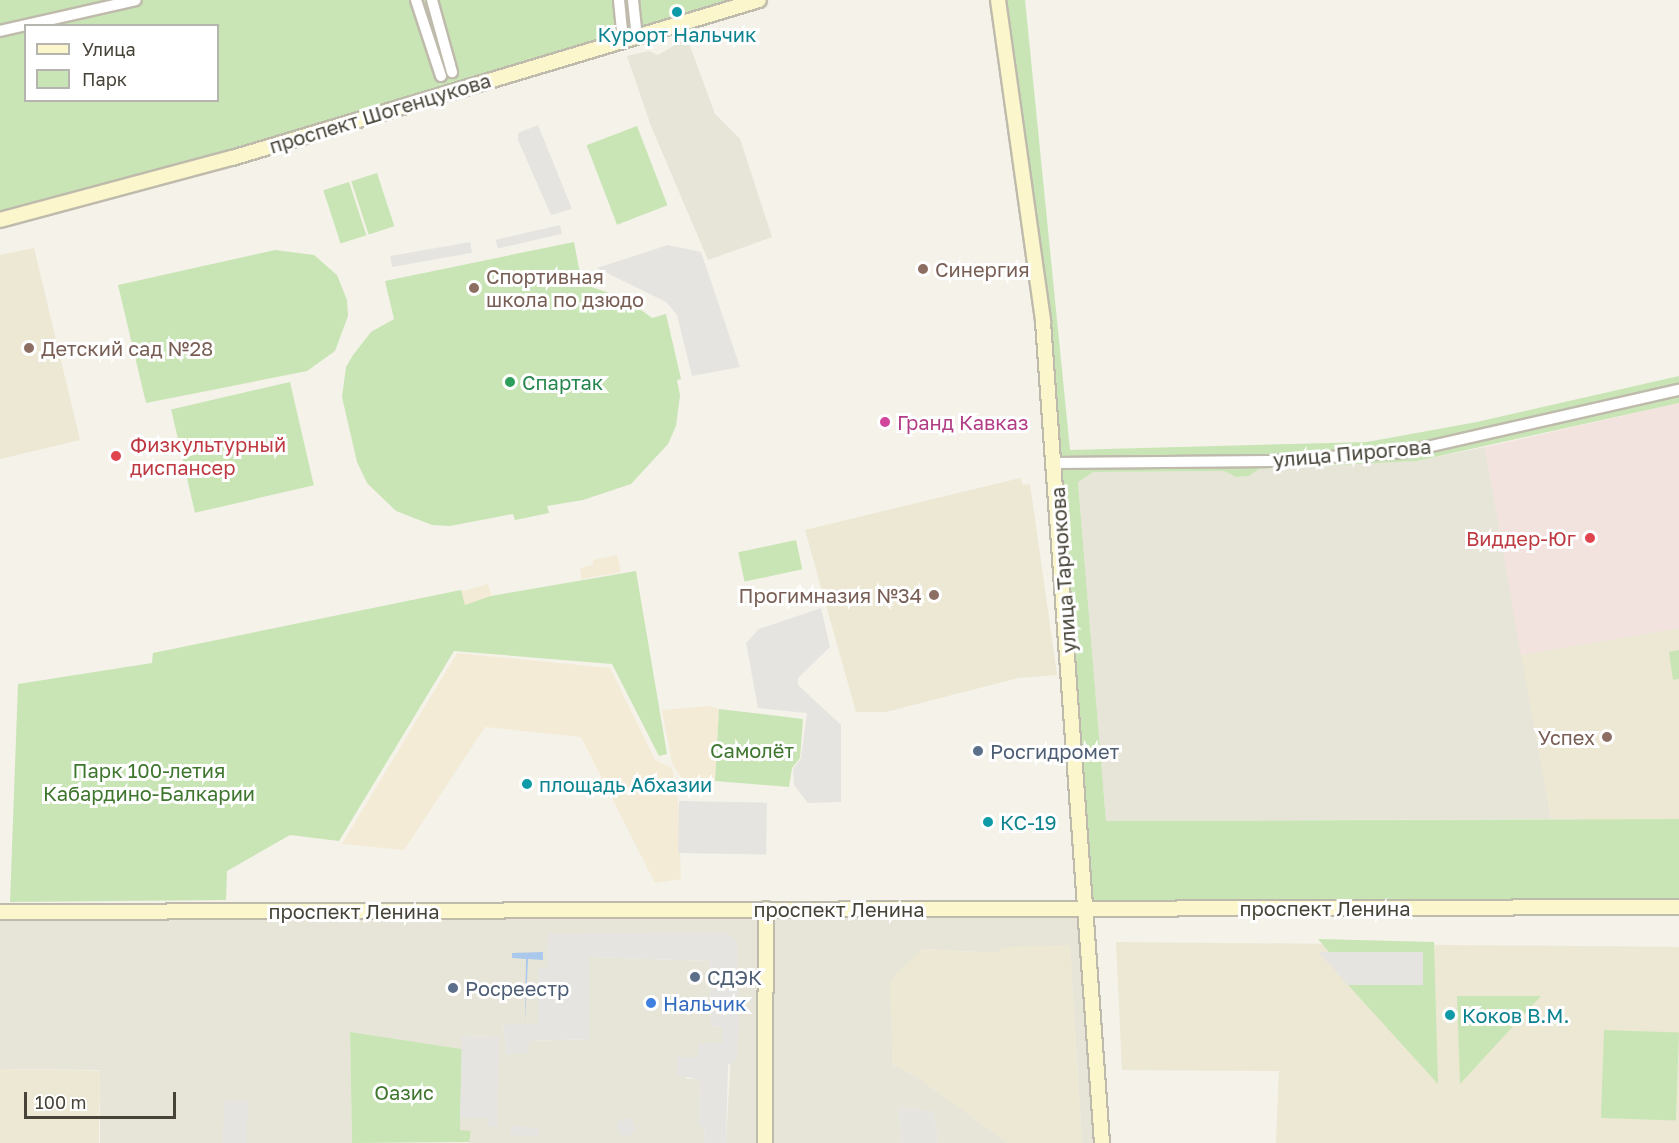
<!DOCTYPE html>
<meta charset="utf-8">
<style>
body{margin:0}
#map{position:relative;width:1679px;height:1143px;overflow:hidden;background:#f4f2e9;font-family:"Golos Text",sans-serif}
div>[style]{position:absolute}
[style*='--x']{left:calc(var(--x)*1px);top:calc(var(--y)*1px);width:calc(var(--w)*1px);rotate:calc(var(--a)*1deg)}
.residential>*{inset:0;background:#e7e4d8}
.commercial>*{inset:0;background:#f4ebd6;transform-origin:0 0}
.industrial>*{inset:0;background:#e6e4de}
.education>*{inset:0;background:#ece8d4;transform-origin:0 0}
.medical>*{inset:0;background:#f3e3de}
.green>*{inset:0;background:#c9e5b5;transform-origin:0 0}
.parking>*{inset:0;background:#e5e4e0;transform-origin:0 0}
.round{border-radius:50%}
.water>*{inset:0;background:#a9c8ec}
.roads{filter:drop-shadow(2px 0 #bfbbac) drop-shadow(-2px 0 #bfbbac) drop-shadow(0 2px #bfbbac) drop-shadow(0 -2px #bfbbac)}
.street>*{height:10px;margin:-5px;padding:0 5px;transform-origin:5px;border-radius:5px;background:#fff}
.secondary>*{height:14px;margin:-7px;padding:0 7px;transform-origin:7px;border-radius:7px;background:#fbf6cb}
.dots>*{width:16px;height:16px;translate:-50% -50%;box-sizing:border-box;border:3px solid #fff;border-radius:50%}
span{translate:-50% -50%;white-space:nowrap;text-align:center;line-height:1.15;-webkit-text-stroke:6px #fff;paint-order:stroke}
.culture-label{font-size:20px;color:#0d838f}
.left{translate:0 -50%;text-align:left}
.street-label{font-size:20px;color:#474338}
.education-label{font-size:20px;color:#785e54}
.right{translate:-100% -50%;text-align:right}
.leisure-label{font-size:20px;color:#27864d}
.hotel-label{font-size:20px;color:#b23c85}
.health-label{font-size:20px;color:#be3a42}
.park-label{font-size:20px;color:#3f762e}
.service-label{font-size:20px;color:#4e5e75}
.shop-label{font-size:20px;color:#366cbe}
.legend{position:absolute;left:24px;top:24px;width:195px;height:78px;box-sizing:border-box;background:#fff;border:2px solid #b5b4af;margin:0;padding:8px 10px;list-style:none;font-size:18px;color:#474338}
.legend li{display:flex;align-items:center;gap:12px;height:30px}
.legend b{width:30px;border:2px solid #b5b4af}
.scale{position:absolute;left:24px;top:1092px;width:152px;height:27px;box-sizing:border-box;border:3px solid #474338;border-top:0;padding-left:8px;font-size:18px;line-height:21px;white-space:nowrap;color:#474338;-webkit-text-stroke:4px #fff;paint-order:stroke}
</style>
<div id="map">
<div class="residential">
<i style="clip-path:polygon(687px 38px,715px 114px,740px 139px,772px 237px,708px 260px,651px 126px,627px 56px,649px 51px,658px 55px)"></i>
<i style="clip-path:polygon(1485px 447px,1551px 819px,1106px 821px,1078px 482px,1093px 472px,1224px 471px,1236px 477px,1249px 476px,1259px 469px,1417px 461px)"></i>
<i style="clip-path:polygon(1086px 909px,1102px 1143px,1082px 1143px,1070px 946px,996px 953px,922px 949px,892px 1064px,917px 1077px,1008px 1143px,939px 1143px,933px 1111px,898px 1107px,901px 1143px,726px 1143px,737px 942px,548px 934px,547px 968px,538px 968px,538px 1024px,503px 1026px,506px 1054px,529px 1041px,589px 1039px,589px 957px,709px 961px,711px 1026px,722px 1027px,722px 1043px,698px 1043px,698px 1057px,678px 1057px,687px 1079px,700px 1079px,699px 1127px,705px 1127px,704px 1143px,468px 1143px,471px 1131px,460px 1131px,460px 1118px,488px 1118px,498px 1037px,463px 1036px,462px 1049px,350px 1032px,352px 1143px,100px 1143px,100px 1070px,0 1069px,0 912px)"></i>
</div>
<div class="commercial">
<i style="clip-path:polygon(617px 555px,621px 572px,582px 579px,580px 568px,593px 565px,593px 560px)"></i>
<i style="left:488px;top:584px;width:16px;height:28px;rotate:75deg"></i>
<i style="clip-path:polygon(457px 653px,610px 668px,655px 760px,672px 768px,678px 800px,681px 879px,655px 883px,581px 737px,485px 727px,404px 850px,342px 844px)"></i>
<i style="clip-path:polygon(709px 706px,719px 709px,715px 781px,682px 779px,672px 763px,662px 710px)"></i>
</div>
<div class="industrial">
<i style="clip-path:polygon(898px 1107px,933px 1111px,939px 1143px,901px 1143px)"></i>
</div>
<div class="education">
<i style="clip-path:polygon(34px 248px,80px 440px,0 459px,0 255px)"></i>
<i style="clip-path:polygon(1020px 478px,1023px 485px,1030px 484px,1057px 675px,1018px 678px,886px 712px,856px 712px,805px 530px)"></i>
<i style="clip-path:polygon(1679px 628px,1679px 819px,1551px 819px,1521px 655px)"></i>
<i style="clip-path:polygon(1116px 942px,1679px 947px,1679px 1143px,1276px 1143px,1279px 1071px,1122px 1070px)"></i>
<i style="clip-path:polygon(1070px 945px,1082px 1143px,1008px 1143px,917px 1077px,892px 1064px,890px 980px,922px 949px,996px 953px,1002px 947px)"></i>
<i style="left:0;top:1069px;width:100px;height:74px;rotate:1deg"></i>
</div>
<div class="medical">
<i style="clip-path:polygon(1679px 403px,1679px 628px,1521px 655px,1485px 447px)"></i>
</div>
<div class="green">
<i style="clip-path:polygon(evenodd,0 0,759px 0,0 220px,0 0,26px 26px,218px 26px,218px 100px,26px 100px,26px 26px)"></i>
<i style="clip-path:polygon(998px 0,1025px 0,1070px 450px,1367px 442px,1477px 422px,1679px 376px,1679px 403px,1417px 461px,1259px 469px,1249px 476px,1236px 477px,1224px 471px,1093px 472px,1078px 482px,1106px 821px,1679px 819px,1679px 907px,1086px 909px,1055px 463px)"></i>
<i style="left:637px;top:126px;width:85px;height:54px;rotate:69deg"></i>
<i style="left:377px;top:173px;width:56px;height:27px;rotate:72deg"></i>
<i style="left:349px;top:182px;width:56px;height:27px;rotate:72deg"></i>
<i style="clip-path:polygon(574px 242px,582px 284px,625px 298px,652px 318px,666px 314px,681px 379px,677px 380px,680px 395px,676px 426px,668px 444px,631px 484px,583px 500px,547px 506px,549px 513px,515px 520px,513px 514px,450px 526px,432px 525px,396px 511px,367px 483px,357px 462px,342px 397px,346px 367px,353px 355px,371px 332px,394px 319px,385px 281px)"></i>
<i style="clip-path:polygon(275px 250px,314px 255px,337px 275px,347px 300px,348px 316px,335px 351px,307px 371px,146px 403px,118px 285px)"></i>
<i style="left:290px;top:382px;width:106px;height:122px;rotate:77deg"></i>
<i style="left:796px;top:540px;width:30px;height:59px;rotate:78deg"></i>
<i style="clip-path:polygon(636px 571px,667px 754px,659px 756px,612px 664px,454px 651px,339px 841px,290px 835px,227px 871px,226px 900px,10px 902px,18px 684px,152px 663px,153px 653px,461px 590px,465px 605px,491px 596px)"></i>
<i style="clip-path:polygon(1679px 650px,1679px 679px,1673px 680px,1669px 652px)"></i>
<i style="clip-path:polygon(719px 709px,803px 719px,800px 758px,792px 768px,789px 787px,715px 781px)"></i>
<i style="clip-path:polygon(1318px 939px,1434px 942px,1438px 1084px,1348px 985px,1423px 985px,1423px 953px,1329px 952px)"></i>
<i style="clip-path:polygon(1457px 996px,1541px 996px,1460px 1084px)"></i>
<i style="left:1604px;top:1030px;width:75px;height:88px;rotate:2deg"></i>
<i style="clip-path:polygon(350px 1032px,462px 1049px,460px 1130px,471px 1131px,469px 1142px,352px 1143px)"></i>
</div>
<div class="parking">
<i style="clip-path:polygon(538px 125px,572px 209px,551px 215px,518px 140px,518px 133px)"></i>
<i style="left:560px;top:225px;width:9px;height:66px;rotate:77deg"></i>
<i style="left:470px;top:242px;width:11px;height:81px;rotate:80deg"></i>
<i style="clip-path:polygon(668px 245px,701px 252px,740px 367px,692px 376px,677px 315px,666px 302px,597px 268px)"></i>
<i style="clip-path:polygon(821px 608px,830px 647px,798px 678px,798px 685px,841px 725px,841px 802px,808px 803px,794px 785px,793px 769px,801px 758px,807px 713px,758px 708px,746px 643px,759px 629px)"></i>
<i style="left:679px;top:801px;width:88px;height:52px;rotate:1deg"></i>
<i style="clip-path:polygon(727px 932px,737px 942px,739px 1019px,737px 1058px,728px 1065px,726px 1143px,704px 1143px,705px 1127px,699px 1127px,700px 1080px,678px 1075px,677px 1057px,698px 1057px,698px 1043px,722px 1043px,722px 1027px,711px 1026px,709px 961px,589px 957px,589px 1039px,529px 1041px,528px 1053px,506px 1054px,503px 1025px,538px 1024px,538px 968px,547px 967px,548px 934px)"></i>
<i style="clip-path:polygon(1318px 952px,1423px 952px,1423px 985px,1348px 985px)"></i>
<i style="clip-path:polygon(462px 1036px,499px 1037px,497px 1127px,488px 1127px,488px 1118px,460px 1118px)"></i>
<i style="left:224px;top:1100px;width:24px;height:43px;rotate:2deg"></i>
<i class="round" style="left:617px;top:1118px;width:18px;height:18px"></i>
<i style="clip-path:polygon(511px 1125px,539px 1129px,539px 1136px,510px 1135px)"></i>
</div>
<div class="water">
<i style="clip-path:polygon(543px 952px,543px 960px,528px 959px,525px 1022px,526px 959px,512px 958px,512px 953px)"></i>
</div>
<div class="roads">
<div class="street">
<i style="--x:416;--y:0;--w:80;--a:71.8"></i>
<i style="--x:432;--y:0;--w:75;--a:74.5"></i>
<i style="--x:619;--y:0;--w:41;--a:84.4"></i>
<i style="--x:633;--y:0;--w:37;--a:84"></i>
<i style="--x:0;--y:31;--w:139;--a:-12.8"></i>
<i style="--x:1055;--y:463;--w:215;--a:-0.5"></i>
<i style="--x:1270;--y:461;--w:135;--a:-3.8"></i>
<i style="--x:1405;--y:452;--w:281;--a:-12.8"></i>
</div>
<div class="secondary">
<i style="--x:998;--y:0;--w:325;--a:82"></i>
<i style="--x:1043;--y:322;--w:823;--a:85.89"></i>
<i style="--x:0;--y:220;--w:240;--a:-15"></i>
<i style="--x:232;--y:158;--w:550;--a:-16.69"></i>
<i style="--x:0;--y:912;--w:1679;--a:-0.17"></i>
<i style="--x:765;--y:1143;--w:234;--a:-89.8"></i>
</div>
</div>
<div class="dots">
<i style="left:677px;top:12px;background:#0f9aa8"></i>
<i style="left:923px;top:269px;background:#8d6e63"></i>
<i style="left:474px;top:288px;background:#8d6e63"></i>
<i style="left:29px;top:348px;background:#8d6e63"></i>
<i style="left:510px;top:382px;background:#2e9e5b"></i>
<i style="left:885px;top:422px;background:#d1479c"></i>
<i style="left:116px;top:456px;background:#e0444e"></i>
<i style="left:1590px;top:538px;background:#e0444e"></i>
<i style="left:934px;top:595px;background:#8d6e63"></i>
<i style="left:1607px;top:737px;background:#8d6e63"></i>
<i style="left:978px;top:751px;background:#5c6f8a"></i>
<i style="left:527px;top:784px;background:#0f9aa8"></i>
<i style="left:988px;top:822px;background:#0f9aa8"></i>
<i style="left:695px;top:977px;background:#5c6f8a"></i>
<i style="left:453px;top:988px;background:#5c6f8a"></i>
<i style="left:651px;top:1003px;background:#3f7fe0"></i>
<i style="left:1450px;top:1015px;background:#0f9aa8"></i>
</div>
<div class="culture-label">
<span style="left:677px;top:34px">Курорт Нальчик</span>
<span class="left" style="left:539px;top:784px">площадь Абхазии</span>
<span class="left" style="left:1000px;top:822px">КС-19</span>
<span class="left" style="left:1462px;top:1015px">Коков В.М.</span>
</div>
<div class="street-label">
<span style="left:380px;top:113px;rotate:-17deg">проспект Шогенцукова</span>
<span style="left:1352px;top:453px;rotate:-5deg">улица Пирогова</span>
<span style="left:1063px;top:570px;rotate:-94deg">улица Тарчокова</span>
<span style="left:1325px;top:908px">проспект Ленина</span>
<span style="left:839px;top:909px">проспект Ленина</span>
<span style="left:354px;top:911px">проспект Ленина</span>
</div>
<div class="education-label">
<span class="left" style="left:935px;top:269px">Синергия</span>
<span class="left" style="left:486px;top:288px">Спортивная<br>школа по дзюдо</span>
<span class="left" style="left:41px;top:348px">Детский сад №28</span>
<span class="right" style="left:922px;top:595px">Прогимназия №34</span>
<span class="right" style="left:1595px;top:737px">Успех</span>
</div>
<div class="leisure-label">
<span class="left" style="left:522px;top:382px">Спартак</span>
</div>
<div class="hotel-label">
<span class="left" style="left:897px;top:422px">Гранд Кавказ</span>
</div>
<div class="health-label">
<span class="left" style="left:130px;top:456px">Физкультурный<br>диспансер</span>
<span class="right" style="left:1576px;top:538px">Виддер-Юг</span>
</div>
<div class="park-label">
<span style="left:752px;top:750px">Самолёт</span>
<span style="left:149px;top:782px">Парк 100-летия<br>Кабардино-Балкарии</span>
<span style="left:404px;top:1092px">Оазис</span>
</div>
<div class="service-label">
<span class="left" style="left:990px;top:751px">Росгидромет</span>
<span class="left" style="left:707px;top:977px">СДЭК</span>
<span class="left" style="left:465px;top:988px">Росреестр</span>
</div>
<div class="shop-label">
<span class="left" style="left:663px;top:1003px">Нальчик</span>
</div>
<ul class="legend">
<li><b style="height:8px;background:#fbf6cb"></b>Улица</li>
<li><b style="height:16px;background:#c9e5b5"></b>Парк</li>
</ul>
<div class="scale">100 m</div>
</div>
